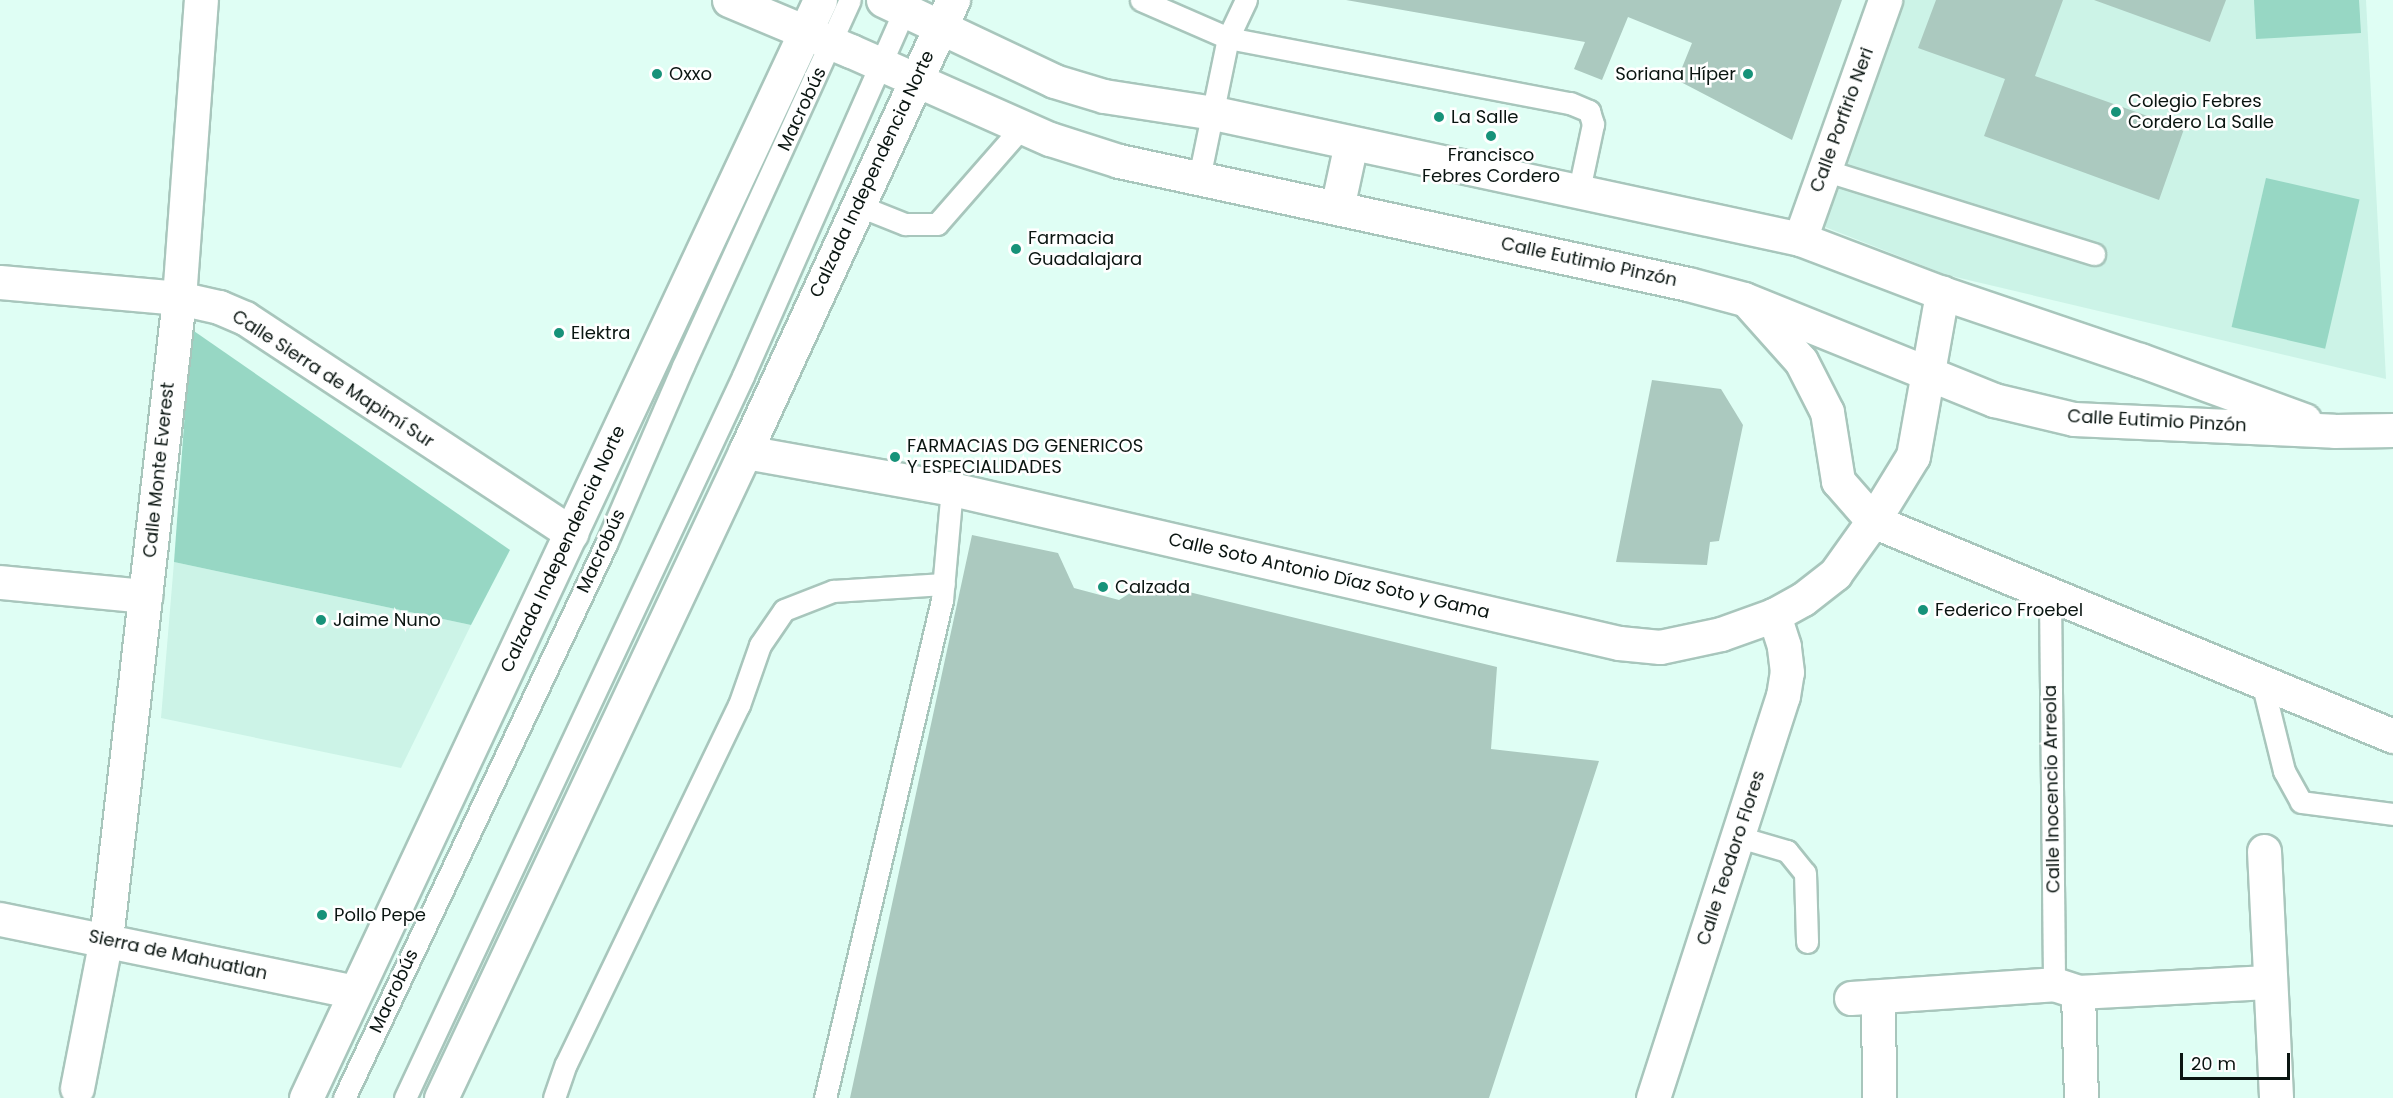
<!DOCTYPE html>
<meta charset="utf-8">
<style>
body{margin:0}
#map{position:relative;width:2393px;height:1098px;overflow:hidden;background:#dffef4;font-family:Poppins,sans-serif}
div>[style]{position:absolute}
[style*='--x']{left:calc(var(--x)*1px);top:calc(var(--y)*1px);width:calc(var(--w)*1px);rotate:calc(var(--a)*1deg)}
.built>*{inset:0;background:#ccf3e7}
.green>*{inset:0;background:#97d7c4;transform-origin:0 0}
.building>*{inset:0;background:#abc9bf}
.roads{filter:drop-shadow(2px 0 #a8c6bc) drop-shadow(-2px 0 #a8c6bc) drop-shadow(0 2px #a8c6bc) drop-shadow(0 -2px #a8c6bc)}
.lane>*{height:21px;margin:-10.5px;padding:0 10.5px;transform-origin:10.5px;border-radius:10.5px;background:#fff}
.street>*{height:33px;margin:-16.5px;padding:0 16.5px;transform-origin:16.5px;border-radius:16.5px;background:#fff}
.secondary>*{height:33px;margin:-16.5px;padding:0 16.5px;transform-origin:16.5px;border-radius:16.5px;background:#fff}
.primary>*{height:33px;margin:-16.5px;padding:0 16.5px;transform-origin:16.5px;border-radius:16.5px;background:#fff}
.dots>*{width:16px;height:16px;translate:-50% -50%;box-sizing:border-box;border:3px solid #fff;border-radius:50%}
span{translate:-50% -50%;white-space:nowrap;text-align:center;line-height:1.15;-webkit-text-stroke:5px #fff;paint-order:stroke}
.poi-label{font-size:18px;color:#0a1511}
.left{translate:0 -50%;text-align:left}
.right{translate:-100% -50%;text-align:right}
.street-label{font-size:18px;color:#0a1511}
.scale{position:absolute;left:2180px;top:1053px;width:110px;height:27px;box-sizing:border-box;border:3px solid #0a1511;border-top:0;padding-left:8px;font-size:18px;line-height:21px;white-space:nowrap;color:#0a1511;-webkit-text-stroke:4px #fff;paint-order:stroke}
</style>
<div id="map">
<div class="built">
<i style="clip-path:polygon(1899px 0,2366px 0,2386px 379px,1947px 275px,1820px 225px)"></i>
<i style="clip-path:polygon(174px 562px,471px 625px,401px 768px,161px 718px)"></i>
</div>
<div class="green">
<i style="clip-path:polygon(2254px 0,2359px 0,2361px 33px,2256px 39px)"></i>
<i style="left:2266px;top:178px;width:96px;height:153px;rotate:13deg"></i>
<i style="clip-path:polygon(191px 329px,510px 550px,471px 625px,174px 562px)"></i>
</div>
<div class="building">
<i style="clip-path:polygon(1346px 0,1842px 0,1792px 140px,1677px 80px,1692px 43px,1628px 17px,1602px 80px,1574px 69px,1585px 42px)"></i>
<i style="clip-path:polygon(1936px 0,2063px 0,2035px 76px,2184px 129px,2159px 200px,1984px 136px,2005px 79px,1918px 48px)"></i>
<i style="clip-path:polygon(2094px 0,2226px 0,2210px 42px)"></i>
<i style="clip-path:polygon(1652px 380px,1721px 389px,1743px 425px,1719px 541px,1710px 542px,1707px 565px,1616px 562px)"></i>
<i style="clip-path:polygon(972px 535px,1058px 553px,1074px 588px,1119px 600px,1148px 582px,1497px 667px,1491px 749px,1599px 761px,1489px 1098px,850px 1098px)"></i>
</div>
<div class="roads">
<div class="lane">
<i style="--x:1141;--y:0;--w:95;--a:23.6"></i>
<i style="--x:1228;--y:38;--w:348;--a:10.8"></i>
<i style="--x:1570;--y:103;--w:21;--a:23"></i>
<i style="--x:1589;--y:111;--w:14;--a:73"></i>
<i style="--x:1593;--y:124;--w:67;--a:102"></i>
<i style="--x:1824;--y:170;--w:283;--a:17.3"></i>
<i style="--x:1199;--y:178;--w:143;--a:-78.3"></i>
<i style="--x:1228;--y:38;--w:42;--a:-64.7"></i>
<i style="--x:857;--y:205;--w:52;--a:21.6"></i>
<i style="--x:905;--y:224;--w:32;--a:0"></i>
<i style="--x:937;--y:224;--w:129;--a:-48.8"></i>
<i style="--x:2050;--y:595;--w:389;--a:89.4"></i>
<i style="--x:2262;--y:682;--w:92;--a:76.1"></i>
<i style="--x:2284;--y:771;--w:35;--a:61"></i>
<i style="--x:2301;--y:802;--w:93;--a:7.4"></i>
<i style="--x:1739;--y:837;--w:50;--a:16.3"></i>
<i style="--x:1787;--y:851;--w:28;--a:51"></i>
<i style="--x:1805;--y:873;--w:69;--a:88.3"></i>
<i style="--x:344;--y:1098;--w:613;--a:-64.69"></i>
<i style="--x:606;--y:544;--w:194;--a:-66.6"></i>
<i style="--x:683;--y:366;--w:402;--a:-65.5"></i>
<i style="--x:405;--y:1098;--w:797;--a:-64.91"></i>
<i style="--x:743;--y:376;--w:411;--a:-66.2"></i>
<i style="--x:554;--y:1098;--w:36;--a:-71"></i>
<i style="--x:566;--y:1064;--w:399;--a:-64.3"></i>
<i style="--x:739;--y:705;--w:64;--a:-70.7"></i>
<i style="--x:760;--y:645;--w:42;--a:-55.6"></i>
<i style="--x:784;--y:610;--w:53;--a:-21.2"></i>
<i style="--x:833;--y:591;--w:111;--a:-3.6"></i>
<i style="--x:825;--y:1098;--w:512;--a:-76.78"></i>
<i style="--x:942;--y:600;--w:111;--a:-84.9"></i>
</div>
<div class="street">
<i style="--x:1800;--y:239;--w:254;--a:-70.4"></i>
<i style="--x:0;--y:282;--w:180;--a:5.1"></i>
<i style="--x:179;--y:298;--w:41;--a:12.7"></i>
<i style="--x:219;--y:307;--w:28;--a:23"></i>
<i style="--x:245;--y:318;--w:391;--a:33.4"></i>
<i style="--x:745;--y:452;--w:210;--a:10.1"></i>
<i style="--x:952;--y:489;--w:685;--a:13"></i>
<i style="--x:1619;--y:643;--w:41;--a:5.6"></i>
<i style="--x:1660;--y:647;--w:62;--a:-12"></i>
<i style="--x:1721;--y:634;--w:56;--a:-19.7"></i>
<i style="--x:1774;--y:615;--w:33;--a:-29"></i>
<i style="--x:1803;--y:599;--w:41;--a:-38"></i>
<i style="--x:1835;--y:574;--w:65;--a:-54.4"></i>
<i style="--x:0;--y:582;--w:146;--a:5.5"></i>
<i style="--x:2264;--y:851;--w:247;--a:87.2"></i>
<i style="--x:0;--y:919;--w:362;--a:11.6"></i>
<i style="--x:2078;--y:992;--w:106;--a:88.4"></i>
<i style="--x:1878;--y:997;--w:101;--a:89.4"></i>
<i style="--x:1851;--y:998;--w:203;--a:-3.9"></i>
<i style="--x:2054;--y:984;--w:25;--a:18"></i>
<i style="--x:2078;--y:992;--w:190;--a:-3"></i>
<i style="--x:77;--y:1088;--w:152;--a:-79"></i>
<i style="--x:106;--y:939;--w:645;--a:-83.5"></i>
<i style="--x:179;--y:298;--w:299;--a:-85.8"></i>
<i style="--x:1653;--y:1098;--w:422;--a:-72.1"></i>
<i style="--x:1783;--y:696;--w:24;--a:-81"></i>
<i style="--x:1787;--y:672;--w:26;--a:-97"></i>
<i style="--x:1784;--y:646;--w:33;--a:-108"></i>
</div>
<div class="secondary">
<i style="--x:729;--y:0;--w:132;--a:22.7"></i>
<i style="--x:851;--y:51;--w:218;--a:23.9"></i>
<i style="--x:1050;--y:139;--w:72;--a:17.7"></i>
<i style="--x:1119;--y:161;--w:582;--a:12.2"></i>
<i style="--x:1688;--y:284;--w:58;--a:15"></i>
<i style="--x:1744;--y:299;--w:270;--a:22"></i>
<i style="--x:1994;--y:400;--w:82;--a:13.4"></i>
<i style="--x:2074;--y:419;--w:260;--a:2.6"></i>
<i style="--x:2334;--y:431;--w:59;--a:-1"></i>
<i style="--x:883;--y:0;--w:189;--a:25.3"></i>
<i style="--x:1054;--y:81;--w:52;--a:16.7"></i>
<i style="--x:1104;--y:96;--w:111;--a:8.8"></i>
<i style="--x:1214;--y:113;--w:599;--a:12.13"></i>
<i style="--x:1800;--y:239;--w:152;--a:20.8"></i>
<i style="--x:1942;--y:293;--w:209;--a:18.7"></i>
<i style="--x:2140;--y:360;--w:175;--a:20.1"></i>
<i style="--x:1337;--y:208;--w:66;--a:-77.8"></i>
<i style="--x:1750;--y:304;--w:76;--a:48.2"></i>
<i style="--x:1801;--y:361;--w:57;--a:63"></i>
<i style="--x:1827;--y:412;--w:70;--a:80.9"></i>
<i style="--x:1838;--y:481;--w:53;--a:48.8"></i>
<i style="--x:1873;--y:521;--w:563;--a:22.46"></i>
<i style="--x:1873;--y:521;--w:76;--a:-58.4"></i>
<i style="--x:1913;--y:456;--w:166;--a:-79.9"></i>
</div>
<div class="primary">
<i style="--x:306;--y:1098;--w:1212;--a:-64.91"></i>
<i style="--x:441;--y:1098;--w:714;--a:-64.8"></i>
<i style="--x:745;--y:452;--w:498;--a:-65.3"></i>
</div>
</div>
<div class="dots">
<i style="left:657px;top:74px;background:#179279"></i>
<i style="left:1748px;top:74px;background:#179279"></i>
<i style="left:2116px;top:112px;background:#179279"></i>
<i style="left:1439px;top:117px;background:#179279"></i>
<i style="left:1491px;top:136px;background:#179279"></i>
<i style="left:1016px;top:249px;background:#179279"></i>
<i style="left:559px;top:333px;background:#179279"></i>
<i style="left:895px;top:457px;background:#179279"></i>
<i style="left:1103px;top:587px;background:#179279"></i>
<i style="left:1923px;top:610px;background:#179279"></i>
<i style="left:321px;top:620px;background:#179279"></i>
<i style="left:322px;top:915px;background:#179279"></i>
</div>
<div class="poi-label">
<span class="left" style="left:669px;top:74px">Oxxo</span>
<span class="right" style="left:1736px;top:74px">Soriana Híper</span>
<span class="left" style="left:2128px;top:112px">Colegio Febres<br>Cordero La Salle</span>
<span class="left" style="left:1451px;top:117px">La Salle</span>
<span style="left:1491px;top:166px">Francisco<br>Febres Cordero</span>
<span class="left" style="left:1028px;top:249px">Farmacia<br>Guadalajara</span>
<span class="left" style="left:571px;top:333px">Elektra</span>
<span class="left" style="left:907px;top:457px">FARMACIAS DG GENERICOS<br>Y ESPECIALIDADES</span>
<span class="left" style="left:1115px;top:587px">Calzada</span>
<span class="left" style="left:1935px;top:610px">Federico Froebel</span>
<span class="left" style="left:333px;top:620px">Jaime Nuno</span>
<span class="left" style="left:334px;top:915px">Pollo Pepe</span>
</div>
<div class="street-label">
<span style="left:802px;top:109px;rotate:-65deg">Macrobús</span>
<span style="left:1842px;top:120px;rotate:-70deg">Calle Porfirio Neri</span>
<span style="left:872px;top:174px;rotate:-65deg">Calzada Independencia Norte</span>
<span style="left:1589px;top:262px;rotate:12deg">Calle Eutimio Pinzón</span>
<span style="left:333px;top:379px;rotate:33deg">Calle Sierra de Mapimí Sur</span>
<span style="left:2157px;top:421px;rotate:3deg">Calle Eutimio Pinzón</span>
<span style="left:159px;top:470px;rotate:-84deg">Calle Monte Everest</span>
<span style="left:563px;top:549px;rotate:-65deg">Calzada Independencia Norte</span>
<span style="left:601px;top:551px;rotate:-65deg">Macrobús</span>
<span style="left:1329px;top:576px;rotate:13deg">Calle Soto Antonio Díaz Soto y Gama</span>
<span style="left:2052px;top:789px;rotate:-91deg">Calle Inocencio Arreola</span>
<span style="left:1731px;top:858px;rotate:-72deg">Calle Teodoro Flores</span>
<span style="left:178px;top:955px;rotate:12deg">Sierra de Mahuatlan</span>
<span style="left:394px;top:991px;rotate:-65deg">Macrobús</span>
</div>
<div class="scale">20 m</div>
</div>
